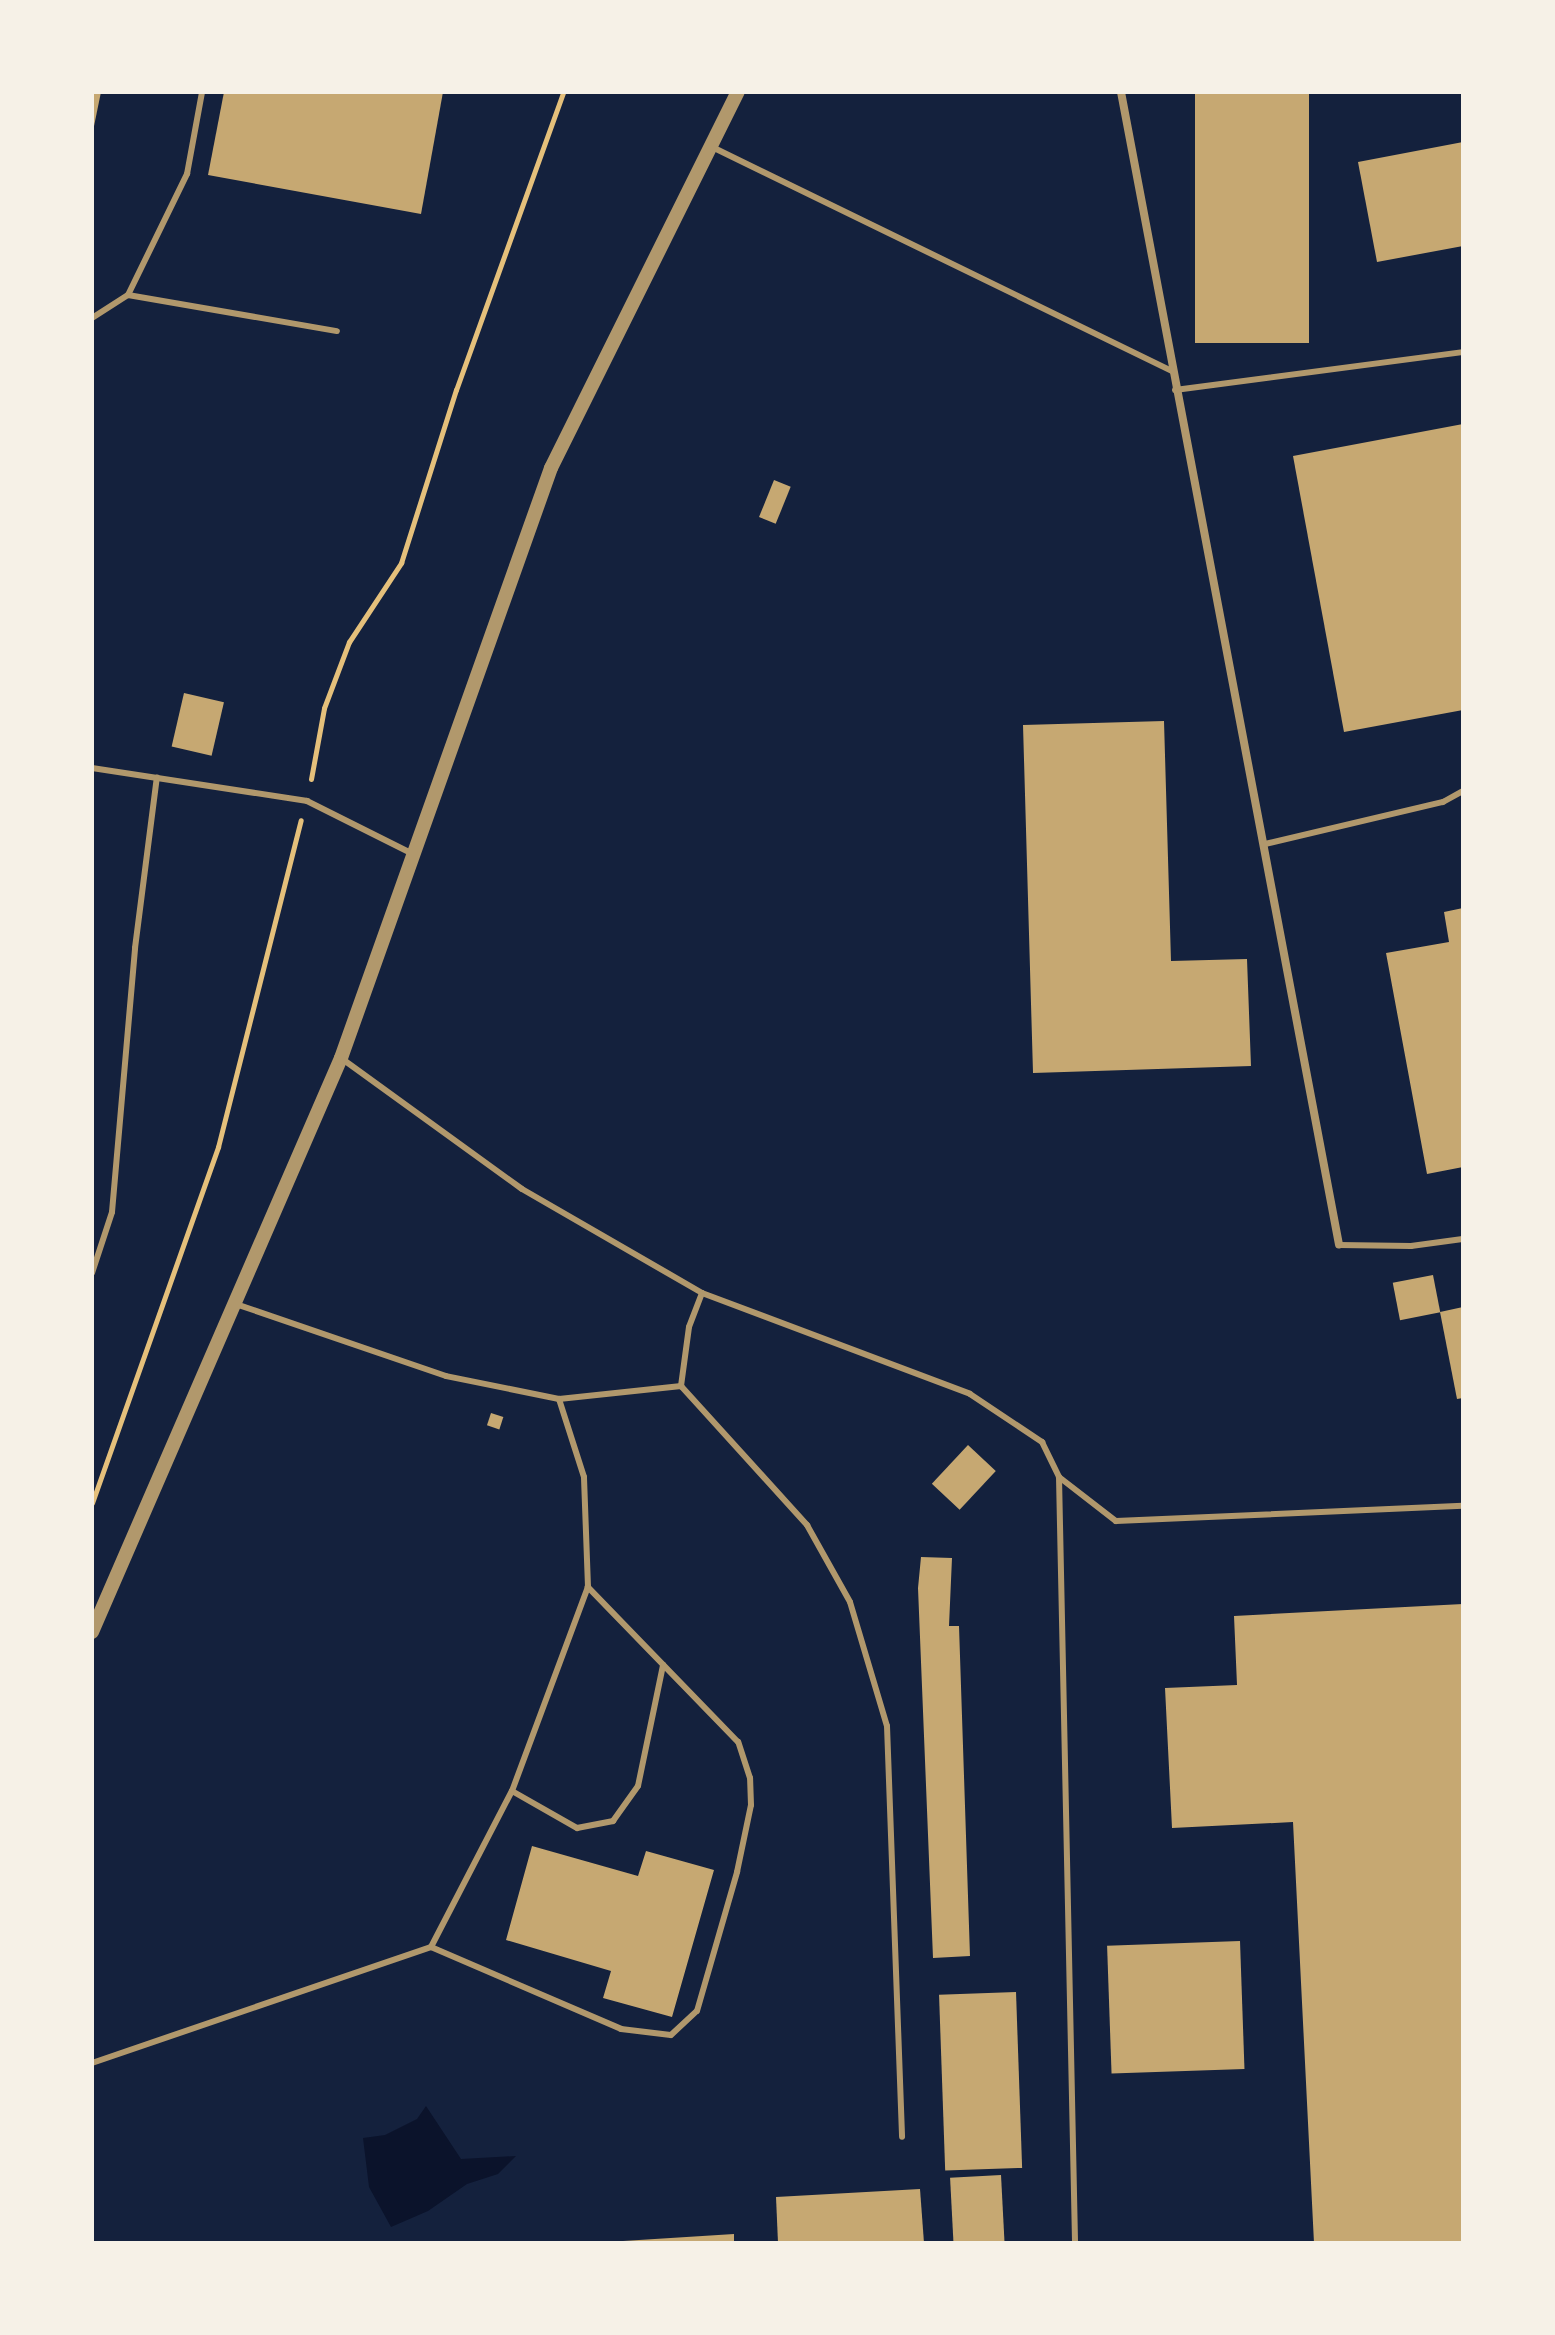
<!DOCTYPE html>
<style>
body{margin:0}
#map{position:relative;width:1555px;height:2335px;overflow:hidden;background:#14213d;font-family:Signika,sans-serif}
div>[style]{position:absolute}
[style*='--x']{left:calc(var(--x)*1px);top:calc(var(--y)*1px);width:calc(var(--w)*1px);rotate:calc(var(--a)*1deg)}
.water>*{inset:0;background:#0b132b}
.building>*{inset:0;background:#c6a872;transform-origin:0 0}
.path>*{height:5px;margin:-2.5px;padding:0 2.5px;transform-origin:2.5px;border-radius:2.5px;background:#e5c07b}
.service>*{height:6px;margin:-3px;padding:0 3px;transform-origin:3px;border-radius:3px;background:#b1986c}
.minor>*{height:8px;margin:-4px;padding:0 4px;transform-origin:4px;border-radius:4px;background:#b1986c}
.tertiary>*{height:14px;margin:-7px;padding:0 7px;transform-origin:7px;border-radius:7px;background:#b1986c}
span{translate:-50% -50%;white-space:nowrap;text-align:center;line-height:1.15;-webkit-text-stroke:7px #f6f1e7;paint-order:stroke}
.frame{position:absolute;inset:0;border:94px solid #f6f1e7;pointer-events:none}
</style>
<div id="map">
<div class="water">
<i style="clip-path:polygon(426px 2106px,461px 2159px,516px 2156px,498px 2174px,467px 2184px,428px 2211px,391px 2227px,369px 2187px,363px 2138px,385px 2135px,417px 2119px)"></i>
</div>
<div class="building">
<i style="clip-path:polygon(92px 92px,101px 92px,93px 131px,92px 131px)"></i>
<i style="clip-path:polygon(224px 92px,443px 92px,421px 214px,208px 175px)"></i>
<i style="left:1195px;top:92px;width:114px;height:251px"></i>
<i style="clip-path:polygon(1463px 142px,1463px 246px,1377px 262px,1358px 162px)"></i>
<i style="clip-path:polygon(1463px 424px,1463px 710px,1344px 732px,1293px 456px)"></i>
<i style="left:774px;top:480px;width:18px;height:40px;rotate:22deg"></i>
<i style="left:184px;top:693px;width:41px;height:55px;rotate:13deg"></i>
<i style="clip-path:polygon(1164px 721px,1171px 961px,1247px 959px,1251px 1066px,1033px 1073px,1023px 725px)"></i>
<i style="clip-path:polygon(1463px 908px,1463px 1167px,1427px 1174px,1386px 953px,1449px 942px,1444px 912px)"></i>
<i style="left:1433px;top:1275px;width:38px;height:41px;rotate:79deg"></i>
<i style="clip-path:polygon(1463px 1307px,1463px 1398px,1457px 1399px,1440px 1312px)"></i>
<i style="left:491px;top:1413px;width:13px;height:13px;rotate:18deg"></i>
<i style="left:968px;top:1445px;width:38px;height:53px;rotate:43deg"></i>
<i style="clip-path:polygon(921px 1557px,952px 1558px,949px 1626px,959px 1626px,970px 1956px,933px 1958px,918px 1588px)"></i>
<i style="clip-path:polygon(1463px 1604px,1463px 2243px,1314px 2243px,1293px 1822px,1172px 1828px,1165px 1688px,1237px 1685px,1234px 1616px)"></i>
<i style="clip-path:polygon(532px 1846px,638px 1876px,646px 1851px,714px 1870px,672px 2017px,603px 1998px,611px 1971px,506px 1940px)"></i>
<i style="left:1240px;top:1941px;width:128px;height:133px;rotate:88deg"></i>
<i style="left:1016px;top:1992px;width:176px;height:77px;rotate:88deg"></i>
<i style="left:1001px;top:2175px;width:68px;height:51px;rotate:87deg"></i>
<i style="clip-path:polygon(920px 2189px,924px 2243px,778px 2243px,776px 2197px)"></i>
<i style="clip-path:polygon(734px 2234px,734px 2243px,623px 2243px,623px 2241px)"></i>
</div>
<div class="path">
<i style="--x:311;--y:779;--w:72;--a:-79.6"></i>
<i style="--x:324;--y:708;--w:71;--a:-69.3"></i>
<i style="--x:349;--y:642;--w:95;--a:-56.6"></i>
<i style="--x:401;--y:563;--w:182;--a:-72.4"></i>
<i style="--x:456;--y:390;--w:317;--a:-70.2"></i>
<i style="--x:92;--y:1503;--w:378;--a:-70.5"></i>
<i style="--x:218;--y:1147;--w:337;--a:-75.8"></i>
</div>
<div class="service">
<i style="--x:710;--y:146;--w:514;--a:25.97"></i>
<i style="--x:128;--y:295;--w:212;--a:9.8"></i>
<i style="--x:92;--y:318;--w:43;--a:-32.6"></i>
<i style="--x:128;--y:295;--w:135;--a:-64"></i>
<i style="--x:187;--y:174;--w:83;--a:-79.6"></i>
<i style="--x:1175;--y:390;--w:290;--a:-7.5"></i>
<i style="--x:92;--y:768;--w:218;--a:8.7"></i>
<i style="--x:307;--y:801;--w:119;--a:26.6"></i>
<i style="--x:1265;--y:844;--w:183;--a:-13.3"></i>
<i style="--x:1443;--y:802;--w:23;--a:-29"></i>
<i style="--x:341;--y:1058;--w:223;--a:35.9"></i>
<i style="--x:522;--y:1189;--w:208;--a:30"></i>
<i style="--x:702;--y:1293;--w:286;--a:20.6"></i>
<i style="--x:970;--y:1394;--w:87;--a:33.7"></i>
<i style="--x:1042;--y:1442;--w:39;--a:64"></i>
<i style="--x:1059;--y:1477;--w:766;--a:88.8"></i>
<i style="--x:1339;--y:1245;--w:72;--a:0.8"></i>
<i style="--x:1411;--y:1246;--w:52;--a:-7.7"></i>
<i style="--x:92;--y:1273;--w:64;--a:-71.8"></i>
<i style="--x:112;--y:1212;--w:265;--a:-85"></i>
<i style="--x:135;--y:948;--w:172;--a:-82.7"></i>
<i style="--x:702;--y:1293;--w:36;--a:111"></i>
<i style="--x:689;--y:1327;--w:60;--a:97.7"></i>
<i style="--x:681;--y:1386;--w:188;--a:47.8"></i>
<i style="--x:807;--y:1525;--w:88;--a:60.8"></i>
<i style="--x:850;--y:1602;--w:129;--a:73.4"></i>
<i style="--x:887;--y:1726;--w:411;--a:87.9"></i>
<i style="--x:559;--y:1399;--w:123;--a:-6.1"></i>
<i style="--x:1059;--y:1477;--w:72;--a:37.7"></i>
<i style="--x:1116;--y:1521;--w:347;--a:-2.5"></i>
<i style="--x:512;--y:1791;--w:75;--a:29.6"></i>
<i style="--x:577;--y:1828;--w:37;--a:-11"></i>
<i style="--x:613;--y:1821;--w:43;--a:-54.5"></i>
<i style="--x:638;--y:1786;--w:124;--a:-78.3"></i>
<i style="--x:431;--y:1947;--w:207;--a:23.3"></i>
<i style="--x:621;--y:2029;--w:50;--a:6.8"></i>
<i style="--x:671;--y:2035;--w:35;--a:-43"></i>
<i style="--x:697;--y:2011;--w:145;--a:-73.9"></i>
<i style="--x:737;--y:1872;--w:68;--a:-78.2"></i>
<i style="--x:751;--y:1805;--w:27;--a:-92"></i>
<i style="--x:750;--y:1778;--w:38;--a:-108"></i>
<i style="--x:738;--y:1742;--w:216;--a:-134.1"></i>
<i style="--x:92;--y:2063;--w:358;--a:-18.9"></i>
<i style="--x:431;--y:1947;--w:176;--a:-62.6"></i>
<i style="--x:512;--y:1791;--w:218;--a:-69.6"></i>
<i style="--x:588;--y:1587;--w:110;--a:-92.1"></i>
<i style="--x:584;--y:1477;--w:82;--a:-107.8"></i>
<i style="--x:559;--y:1399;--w:115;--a:-168.5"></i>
<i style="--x:446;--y:1376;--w:222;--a:-161.1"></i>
</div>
<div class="minor">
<i style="--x:1121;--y:92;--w:1173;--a:79.29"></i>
</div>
<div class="tertiary">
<i style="--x:92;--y:1632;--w:626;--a:-66.55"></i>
<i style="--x:341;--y:1058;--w:626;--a:-70.41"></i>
<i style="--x:551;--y:468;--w:420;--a:-63.6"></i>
</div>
<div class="frame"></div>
</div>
